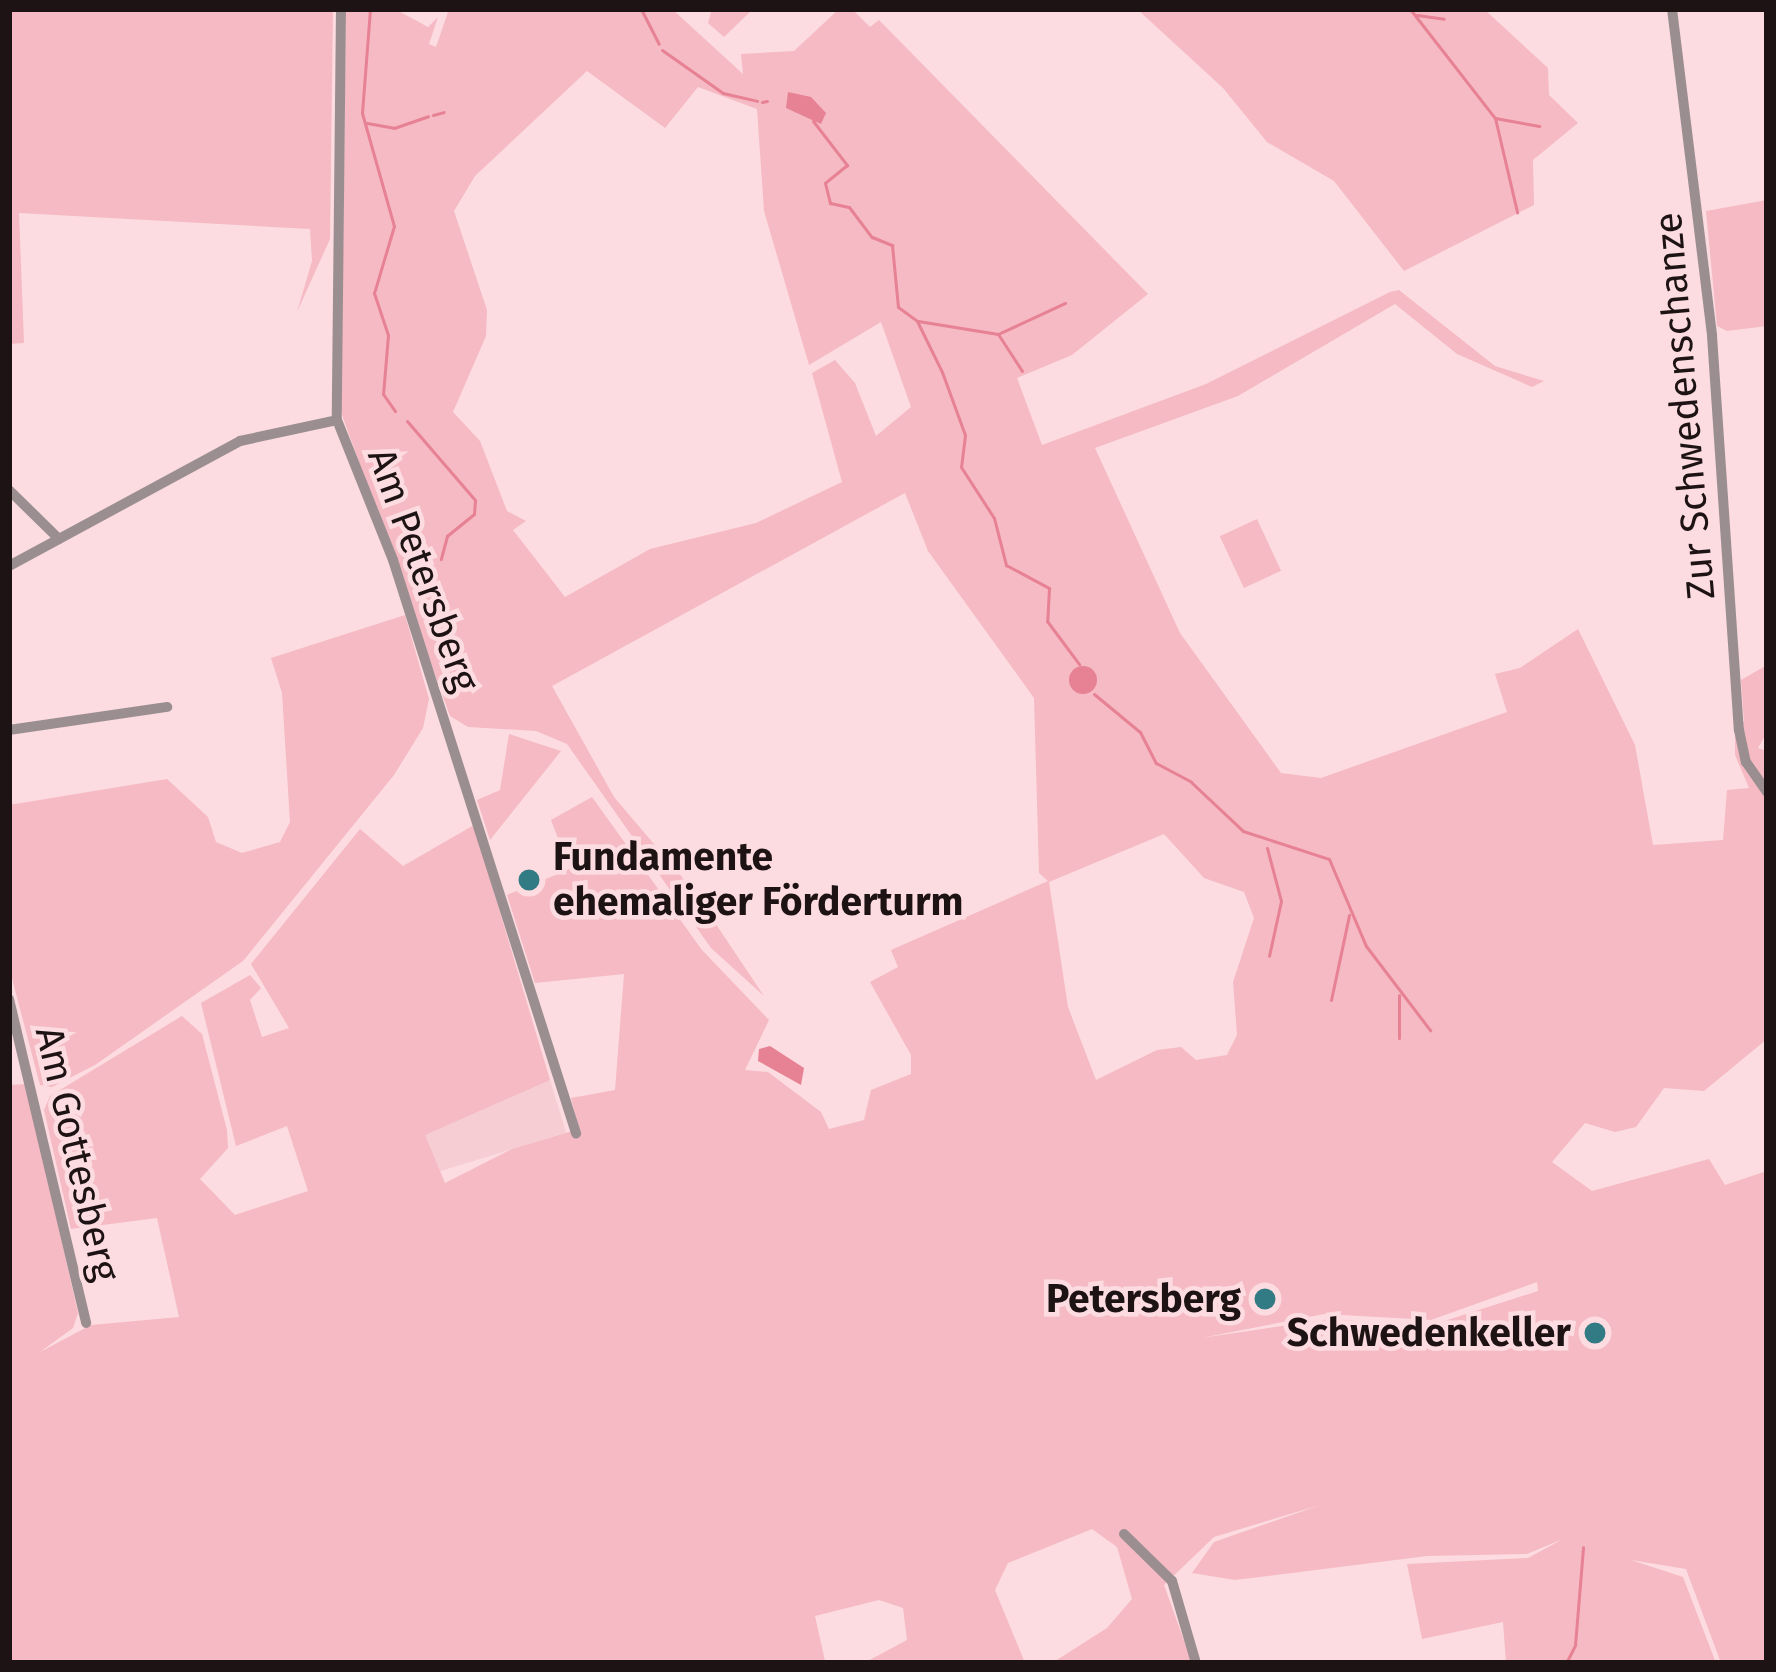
<!DOCTYPE html>
<meta charset="utf-8">
<style>
body{margin:0}
#map{position:relative;width:1776px;height:1672px;overflow:hidden;background:#fcdce0;font-family:"Fira Sans",sans-serif}
div>[style]{position:absolute}
[style*='--x']{left:calc(var(--x)*1px);top:calc(var(--y)*1px);width:calc(var(--w)*1px);rotate:calc(var(--a)*1deg)}
.built>*{inset:0;background:#f5cdd2;transform-origin:0 0}
.green>*{inset:0;background:#f5bac3;transform-origin:0 0}
.water>*{inset:0;background:#e78194}
.round{border-radius:50%}
.stream>*{height:3px;margin:-1.5px;padding:0 1.5px;transform-origin:1.5px;border-radius:1.5px;background:#e78194}
.minor>*{height:10px;margin:-5px;padding:0 5px;transform-origin:5px;border-radius:5px;background:#9b8e90}
.dots>*{width:33px;height:33px;translate:-50% -50%;box-sizing:border-box;border:6px solid #fcdce0;border-radius:50%}
span{translate:-50% -50%;white-space:nowrap;text-align:center;line-height:1.15;-webkit-text-stroke:9px #fcdce0;paint-order:stroke}
.street-label{font-size:39px;color:#1d1314}
.poi-label{font-size:39px;color:#1d1314;font-weight:700}
.left{translate:0 -50%;text-align:left}
.right{translate:-100% -50%;text-align:right}
.frame{position:absolute;inset:0;border:12px solid #1d1314;pointer-events:none}
</style>
<div id="map">
<div class="built">
<i style="left:550px;top:1080px;width:55px;height:137px;rotate:73deg"></i>
</div>
<div class="green">
<i style="clip-path:polygon(9px 9px,333px 9px,330px 239px,297px 312px,312px 261px,310px 229px,19px 213px,24px 343px,9px 344px)"></i>
<i style="clip-path:polygon(evenodd,346px 9px,395px 9px,428px 27px,438px 17px,429px 44px,436px 47px,449px 9px,672px 9px,743px 74px,741px 54px,794px 51px,839px 9px,852px 9px,870px 27px,879px 20px,1148px 294px,1072px 355px,1017px 378px,1042px 445px,1206px 384px,1390px 292px,1399px 290px,1495px 366px,1544px 381px,1532px 387px,1457px 354px,1395px 304px,1238px 396px,1095px 448px,1180px 633px,1281px 773px,1321px 778px,1507px 712px,1495px 674px,1520px 668px,1578px 629px,1635px 745px,1653px 845px,1723px 840px,1727px 790px,1749px 788px,1735px 755px,1735px 724px,1744px 722px,1741px 680px,1767px 665px,1767px 732px,1758px 748px,1767px 751px,1767px 1039px,1704px 1091px,1664px 1088px,1636px 1127px,1615px 1132px,1585px 1123px,1552px 1162px,1592px 1191px,1709px 1159px,1725px 1185px,1767px 1171px,1767px 1663px,1721px 1663px,1686px 1569px,1631px 1560px,1683px 1577px,1716px 1663px,1506px 1663px,1503px 1622px,1422px 1639px,1407px 1564px,1528px 1558px,1563px 1539px,1527px 1554px,1427px 1556px,1235px 1580px,1192px 1573px,1214px 1542px,1320px 1505px,1214px 1537px,1164px 1585px,1192px 1663px,1052px 1663px,1107px 1628px,1132px 1599px,1117px 1547px,1092px 1529px,1008px 1563px,995px 1590px,1025px 1663px,864px 1663px,907px 1640px,903px 1608px,879px 1600px,815px 1616px,825px 1661px,837px 1663px,9px 1663px,9px 1085px,26px 1084px,78px 1313px,73px 1328px,40px 1352px,91px 1325px,179px 1317px,157px 1218px,71px 1229px,44px 1110px,50px 1096px,182px 1016px,202px 1034px,227px 1130px,228px 1148px,200px 1179px,235px 1215px,308px 1191px,287px 1126px,236px 1146px,201px 1003px,250px 975px,261px 988px,250px 1000px,262px 1037px,289px 1028px,251px 964px,360px 829px,403px 866px,474px 825px,550px 1080px,425px 1135px,445px 1183px,512px 1149px,579px 1129px,571px 1098px,615px 1090px,624px 974px,535px 983px,507px 895px,570px 869px,551px 820px,592px 797px,702px 950px,769px 1020px,745px 1070px,768px 1072px,821px 1112px,829px 1129px,864px 1120px,871px 1090px,911px 1074px,911px 1055px,870px 982px,898px 967px,891px 950px,1048px 881px,1039px 873px,1034px 698px,928px 551px,905px 493px,552px 686px,614px 797px,693px 890px,764px 996px,711px 948px,567px 744px,536px 731px,468px 727px,450px 716px,341px 412px,346px 9px,587px 71px,665px 128px,698px 87px,757px 109px,764px 211px,809px 365px,881px 322px,911px 407px,876px 436px,855px 383px,835px 360px,812px 373px,842px 482px,756px 523px,650px 549px,565px 597px,513px 530px,526px 521px,507px 511px,480px 441px,453px 412px,486px 336px,487px 310px,454px 211px,475px 176px,587px 71px,346px 9px,1164px 834px,1204px 878px,1244px 892px,1254px 918px,1233px 982px,1237px 1035px,1227px 1055px,1196px 1060px,1181px 1047px,1157px 1050px,1096px 1080px,1068px 1007px,1049px 882px,1164px 834px,346px 9px,1537px 1282px,1538px 1291px,1429px 1326px,1330px 1319px,1201px 1338px,1324px 1314px,1431px 1320px,1537px 1282px)"></i>
<i style="clip-path:polygon(712px 9px,753px 9px,724px 37px,708px 23px)"></i>
<i style="clip-path:polygon(1137px 9px,1484px 9px,1548px 68px,1549px 95px,1578px 123px,1533px 160px,1534px 205px,1404px 271px,1334px 181px,1267px 142px,1223px 88px)"></i>
<i style="clip-path:polygon(1767px 200px,1767px 326px,1727px 331px,1717px 326px,1706px 211px)"></i>
<i style="left:1257px;top:519px;width:57px;height:41px;rotate:65deg"></i>
<i style="clip-path:polygon(405px 615px,429px 699px,423px 728px,394px 775px,243px 961px,95px 1065px,52px 1087px,40px 1085px,9px 967px,9px 805px,167px 779px,208px 817px,216px 842px,242px 853px,280px 842px,290px 822px,282px 693px,271px 658px)"></i>
<i style="clip-path:polygon(509px 734px,561px 751px,490px 840px,477px 800px,500px 790px)"></i>
</div>
<div class="water">
<i style="clip-path:polygon(788px 92px,811px 97px,826px 113px,821px 124px,786px 108px)"></i>
<i class="round" style="left:1069px;top:666px;width:28px;height:28px"></i>
<i style="clip-path:polygon(770px 1046px,804px 1068px,801px 1085px,758px 1061px,759px 1049px)"></i>
</div>
<div class="stream">
<i style="--x:370;--y:9;--w:104;--a:94.4"></i>
<i style="--x:362;--y:113;--w:117;--a:74.2"></i>
<i style="--x:394;--y:226;--w:70;--a:106.6"></i>
<i style="--x:374;--y:293;--w:44;--a:71.6"></i>
<i style="--x:388;--y:335;--w:59;--a:94.8"></i>
<i style="--x:383;--y:394;--w:21;--a:55"></i>
<i style="--x:641;--y:9;--w:39;--a:63"></i>
<i style="--x:1410;--y:9;--w:138;--a:52.1"></i>
<i style="--x:1495;--y:118;--w:97;--a:76.8"></i>
<i style="--x:1417;--y:15;--w:27;--a:8"></i>
<i style="--x:662;--y:50;--w:75;--a:35.2"></i>
<i style="--x:723;--y:93;--w:35;--a:13"></i>
<i style="--x:762;--y:102;--w:5;--a:-11"></i>
<i style="--x:433;--y:115;--w:11;--a:-15"></i>
<i style="--x:1495;--y:118;--w:45;--a:10.3"></i>
<i style="--x:813;--y:121;--w:56;--a:52.3"></i>
<i style="--x:847;--y:165;--w:28;--a:141"></i>
<i style="--x:825;--y:183;--w:21;--a:76"></i>
<i style="--x:830;--y:203;--w:19;--a:12"></i>
<i style="--x:849;--y:207;--w:38;--a:53"></i>
<i style="--x:872;--y:237;--w:22;--a:22"></i>
<i style="--x:892;--y:245;--w:62;--a:84.5"></i>
<i style="--x:898;--y:307;--w:24;--a:36"></i>
<i style="--x:917;--y:321;--w:57;--a:63.9"></i>
<i style="--x:942;--y:372;--w:67;--a:69.9"></i>
<i style="--x:965;--y:435;--w:32;--a:97"></i>
<i style="--x:961;--y:467;--w:61;--a:57.1"></i>
<i style="--x:994;--y:518;--w:49;--a:75.7"></i>
<i style="--x:1006;--y:565;--w:49;--a:28.1"></i>
<i style="--x:1049;--y:588;--w:33;--a:93"></i>
<i style="--x:1047;--y:621;--w:54;--a:53.3"></i>
<i style="--x:367;--y:123;--w:27;--a:10"></i>
<i style="--x:394;--y:128;--w:36;--a:-19"></i>
<i style="--x:918;--y:321;--w:81;--a:9.2"></i>
<i style="--x:998;--y:334;--w:74;--a:-24.8"></i>
<i style="--x:998;--y:334;--w:44;--a:57"></i>
<i style="--x:407;--y:421;--w:104;--a:49.3"></i>
<i style="--x:475;--y:500;--w:14;--a:94"></i>
<i style="--x:474;--y:514;--w:35;--a:141"></i>
<i style="--x:447;--y:536;--w:24;--a:105"></i>
<i style="--x:1094;--y:694;--w:60;--a:39.6"></i>
<i style="--x:1140;--y:732;--w:35;--a:63"></i>
<i style="--x:1156;--y:763;--w:40;--a:28"></i>
<i style="--x:1191;--y:782;--w:71;--a:43.3"></i>
<i style="--x:1243;--y:831;--w:90;--a:18"></i>
<i style="--x:1329;--y:859;--w:95;--a:67"></i>
<i style="--x:1366;--y:946;--w:106;--a:52.7"></i>
<i style="--x:1267;--y:848;--w:55;--a:75.2"></i>
<i style="--x:1281;--y:901;--w:56;--a:102.3"></i>
<i style="--x:1331;--y:1000;--w:87;--a:-78"></i>
<i style="--x:1399;--y:1038;--w:43;--a:-90"></i>
<i style="--x:1566;--y:1663;--w:20;--a:-63"></i>
<i style="--x:1575;--y:1645;--w:98;--a:-85.3"></i>
</div>
<div class="minor">
<i style="--x:341;--y:9;--w:411;--a:90.6"></i>
<i style="--x:337;--y:420;--w:151;--a:68.2"></i>
<i style="--x:393;--y:560;--w:602;--a:72.29"></i>
<i style="--x:1672;--y:9;--w:329;--a:83"></i>
<i style="--x:1712;--y:336;--w:395;--a:86.1"></i>
<i style="--x:1739;--y:730;--w:33;--a:78"></i>
<i style="--x:1746;--y:762;--w:37;--a:55"></i>
<i style="--x:9;--y:490;--w:70;--a:44.4"></i>
<i style="--x:9;--y:566;--w:263;--a:-28.4"></i>
<i style="--x:240;--y:441;--w:99;--a:-12.2"></i>
<i style="--x:9;--y:730;--w:160;--a:-8.3"></i>
<i style="--x:9;--y:999;--w:333;--a:76.6"></i>
<i style="--x:1124;--y:1534;--w:67;--a:44.4"></i>
<i style="--x:1172;--y:1581;--w:85;--a:73.7"></i>
</div>
<div class="dots">
<i style="left:529px;top:880px;background:#337b84"></i>
<i style="left:1265px;top:1299px;background:#337b84"></i>
<i style="left:1595px;top:1333px;background:#337b84"></i>
</div>
<div class="street-label">
<span style="left:1685px;top:406px;rotate:-95deg">Zur Schwedenschanze</span>
<span style="left:423px;top:570px;rotate:70deg">Am Petersberg</span>
<span style="left:77px;top:1154px;rotate:77deg">Am Gottesberg</span>
</div>
<div class="poi-label">
<span class="left" style="left:553px;top:880px">Fundamente<br>ehemaliger Förderturm</span>
<span class="right" style="left:1241px;top:1299px">Petersberg</span>
<span class="right" style="left:1571px;top:1333px">Schwedenkeller</span>
</div>
<div class="frame"></div>
</div>
